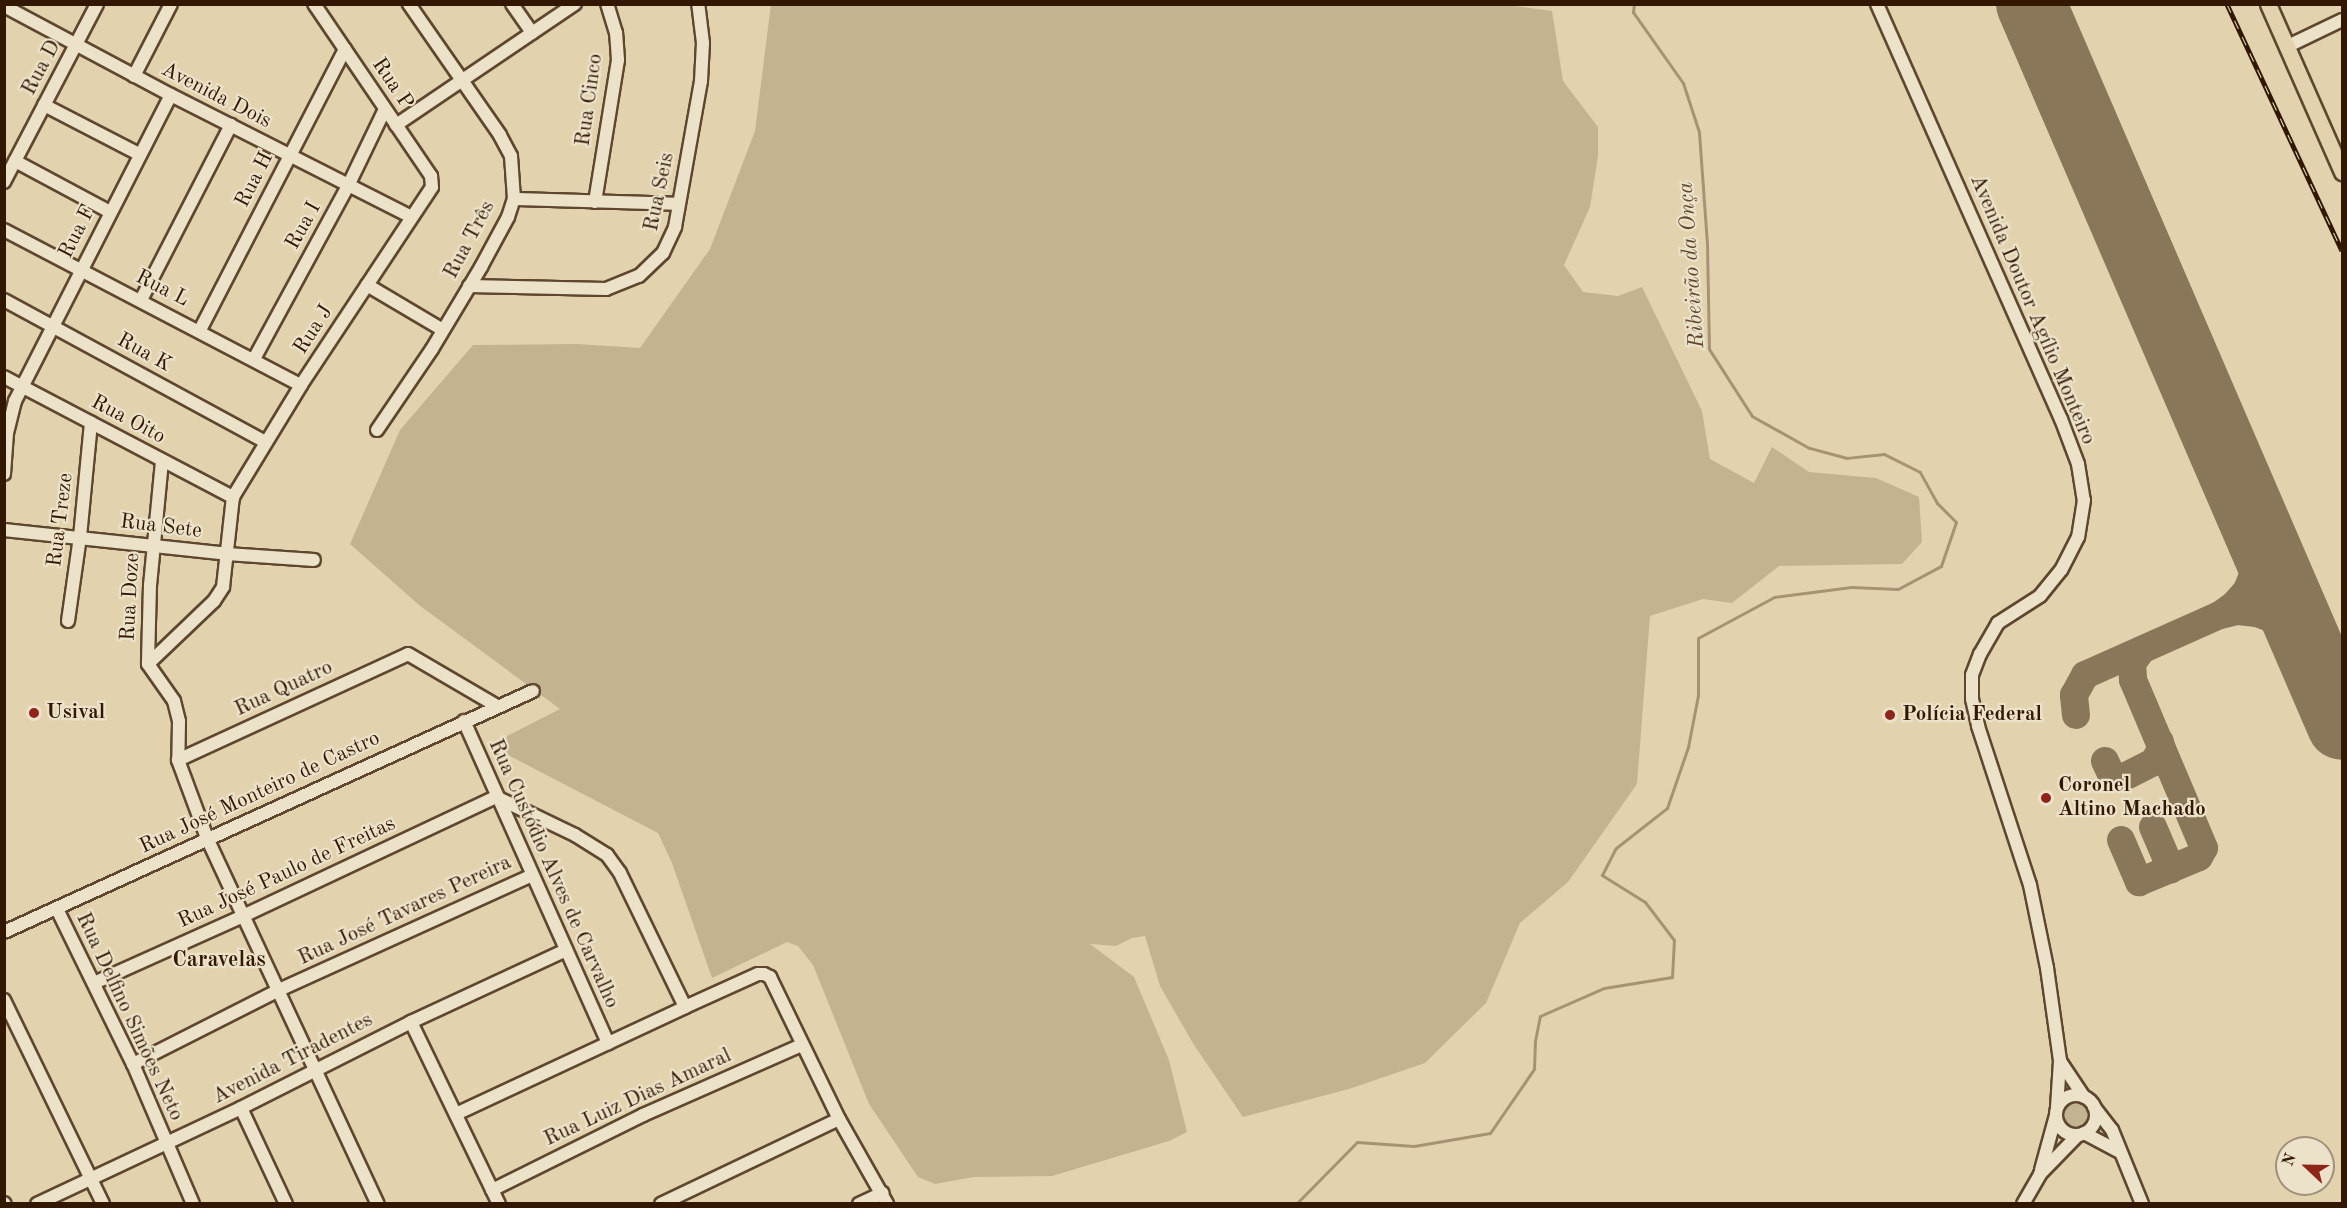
<!DOCTYPE html>
<meta charset="utf-8">
<style>
body{margin:0}
#map{position:relative;width:2347px;height:1208px;overflow:hidden;background:#e2d3ae;font-family:"Old Standard TT",serif}
div>[style]{position:absolute}
[style*='--x']{left:calc(var(--x)*1px);top:calc(var(--y)*1px);width:calc(var(--w)*1px);rotate:calc(var(--a)*1deg)}
.green>*{inset:0;background:#c4b391}
.round{border-radius:50%}
.stream>*{height:3px;margin:-1.5px;padding:0 1.5px;transform-origin:1.5px;border-radius:1.5px;background:#a69374}
.taxiway>*{height:28px;margin:-14px;padding:0 14px;transform-origin:14px;border-radius:14px;background:#8a7658}
.runway>*{height:70px;margin:-35px;padding:0 35px;transform-origin:35px;border-radius:35px;background:#8a7658}
.roads{filter:drop-shadow(2px 0 #5e472e) drop-shadow(-2px 0 #5e472e) drop-shadow(0 2px #5e472e) drop-shadow(0 -2px #5e472e)}
.minor>*{height:12px;margin:-6px;padding:0 6px;transform-origin:6px;border-radius:6px;background:#ece2ca}
.minor>.ring{margin:-6px;padding:0;box-sizing:content-box;background:none;border:12px solid #ece2ca;border-radius:50%}
.major>*{height:15px;margin:-7.5px;padding:0 7.5px;transform-origin:7.5px;border-radius:7.5px;background:#e2d3ae}
.rail>*{height:5px;margin-top:-2.5px;transform-origin:0;background:repeating-linear-gradient(90deg,#ece2ca 0 9px,#321803 0 18px);box-sizing:border-box;border-block:2px solid #321803}
.dots>*{width:16px;height:16px;translate:-50% -50%;box-sizing:border-box;border:3px solid #ece2ca;border-radius:50%}
span{translate:-50% -50%;white-space:nowrap;text-align:center;line-height:1.15;-webkit-text-stroke:4.5px #ece2ca;paint-order:stroke}
.street-label{font-size:21px;color:#321803}
.poi-label{font-size:21px;color:#321803;font-weight:700}
.left{translate:0 -50%;text-align:left}
.water-label{font-size:22px;color:#604930;font-style:italic}
.neighbourhood-label{font-size:22px;color:#321803;font-weight:700}
.frame{position:absolute;inset:0;border:6px solid #321803;pointer-events:none}
.north{position:absolute;left:2275px;top:1136px;width:60px;height:60px;box-sizing:border-box;background:#ece2ca;border:2px solid #a2917a;border-radius:50%;rotate:292deg;font-size:16px;font-weight:700;line-height:24px;text-align:center;color:#321803}
.north::after{content:'';display:block;margin:auto;width:21px;height:27px;background:#8f2418;clip-path:polygon(50% 0,100% 100%,50% 72%,0 100%)}
</style>
<div id="map">
<div class="green">
<i style="clip-path:polygon(771px 4px,1500px 4px,1552px 11px,1563px 81px,1598px 127px,1598px 156px,1590px 207px,1564px 265px,1583px 292px,1618px 296px,1642px 287px,1702px 411px,1710px 459px,1754px 483px,1772px 447px,1809px 472px,1876px 478px,1919px 497px,1922px 542px,1902px 564px,1779px 566px,1732px 603px,1703px 599px,1650px 616px,1637px 784px,1568px 882px,1520px 923px,1486px 1003px,1425px 1063px,1349px 1089px,1243px 1117px,1194px 1045px,1160px 986px,1145px 936px,1132px 938px,1116px 946px,1090px 944px,1134px 977px,1169px 1060px,1187px 1132px,1169px 1141px,1052px 1176px,974px 1177px,935px 1184px,918px 1177px,869px 1104px,813px 965px,798px 946px,787px 942px,712px 978px,672px 863px,658px 833px,506px 754px,507px 736px,560px 709px,419px 605px,350px 544px,400px 430px,473px 345px,577px 344px,640px 348px,710px 249px,755px 131px)"></i>
<i class="round" style="left:2060px;top:1100px;width:30px;height:30px"></i>
</div>
<div class="stream">
<i style="--x:1296;--y:1204;--w:87;--a:-45.5"></i>
<i style="--x:1357;--y:1142;--w:57;--a:4"></i>
<i style="--x:1414;--y:1146;--w:77;--a:-9.7"></i>
<i style="--x:1490;--y:1133;--w:78;--a:-55.5"></i>
<i style="--x:1534;--y:1069;--w:28;--a:-88"></i>
<i style="--x:1535;--y:1041;--w:25;--a:-79"></i>
<i style="--x:1540;--y:1016;--w:70;--a:-23.6"></i>
<i style="--x:1604;--y:988;--w:69;--a:-9.2"></i>
<i style="--x:1672;--y:977;--w:37;--a:-87"></i>
<i style="--x:1674;--y:940;--w:48;--a:-127.3"></i>
<i style="--x:1645;--y:902;--w:51;--a:-147.9"></i>
<i style="--x:1602;--y:875;--w:30;--a:-63"></i>
<i style="--x:1616;--y:848;--w:65;--a:-38.1"></i>
<i style="--x:1667;--y:808;--w:65;--a:-71"></i>
<i style="--x:1688;--y:747;--w:53;--a:-79.1"></i>
<i style="--x:1698;--y:695;--w:57;--a:-90"></i>
<i style="--x:1698;--y:638;--w:86;--a:-28.3"></i>
<i style="--x:1774;--y:597;--w:78;--a:-7.4"></i>
<i style="--x:1851;--y:587;--w:47;--a:2.4"></i>
<i style="--x:1898;--y:589;--w:49;--a:-28.1"></i>
<i style="--x:1941;--y:566;--w:46;--a:-71.2"></i>
<i style="--x:1956;--y:522;--w:27;--a:-135"></i>
<i style="--x:1937;--y:503;--w:35;--a:-119"></i>
<i style="--x:1920;--y:472;--w:40;--a:-153.4"></i>
<i style="--x:1884;--y:454;--w:37;--a:174"></i>
<i style="--x:1847;--y:458;--w:39;--a:-165"></i>
<i style="--x:1809;--y:448;--w:65;--a:-150.7"></i>
<i style="--x:1752;--y:416;--w:80;--a:-122.7"></i>
<i style="--x:1709;--y:349;--w:105;--a:-91.1"></i>
<i style="--x:1707;--y:244;--w:112;--a:-94.1"></i>
<i style="--x:1699;--y:132;--w:52;--a:-108.1"></i>
<i style="--x:1683;--y:83;--w:87;--a:-125.2"></i>
<i style="--x:1633;--y:12;--w:8;--a:-83"></i>
</div>
<div class="taxiway">
<i style="--x:2220;--y:615;--w:19;--a:-36"></i>
<i style="--x:2235;--y:604;--w:18;--a:-49"></i>
<i style="--x:2247;--y:590;--w:27;--a:-68"></i>
<i style="--x:2257;--y:565;--w:13;--a:-81"></i>
<i style="--x:2259;--y:552;--w:32;--a:-99"></i>
<i style="--x:2076;--y:715;--w:20;--a:-96"></i>
<i style="--x:2074;--y:695;--w:23;--a:-61"></i>
<i style="--x:2085;--y:675;--w:148;--a:-24"></i>
<i style="--x:2220;--y:615;--w:18;--a:-13"></i>
<i style="--x:2238;--y:611;--w:19;--a:6"></i>
<i style="--x:2257;--y:613;--w:25;--a:21"></i>
<i style="--x:2280;--y:622;--w:21;--a:37"></i>
<i style="--x:2297;--y:635;--w:37;--a:57"></i>
<i style="--x:2105;--y:761;--w:14;--a:65"></i>
<i style="--x:2111;--y:774;--w:12;--a:20"></i>
<i style="--x:2122;--y:778;--w:36;--a:-27"></i>
<i style="--x:2154;--y:762;--w:16;--a:-63"></i>
<i style="--x:2161;--y:748;--w:6;--a:-99"></i>
<i style="--x:2153;--y:827;--w:46;--a:66.8"></i>
<i style="--x:2121;--y:840;--w:46;--a:66.8"></i>
<i style="--x:2139;--y:882;--w:65;--a:-22.6"></i>
<i style="--x:2199;--y:857;--w:10;--a:-61"></i>
<i style="--x:2204;--y:848;--w:182;--a:-112.9"></i>
<i style="--x:2133;--y:680;--w:17;--a:-93"></i>
<i style="--x:2132;--y:663;--w:15;--a:-53"></i>
</div>
<div class="runway">
<i style="--x:2031;--y:4;--w:785;--a:66.67"></i>
</div>
<div class="roads">
<div class="minor">
<i style="--x:512;--y:4;--w:35;--a:55"></i>
<i style="--x:1877;--y:4;--w:454;--a:66.1"></i>
<i style="--x:2061;--y:419;--w:48;--a:69.3"></i>
<i style="--x:2078;--y:464;--w:36;--a:81"></i>
<i style="--x:2084;--y:500;--w:37;--a:99"></i>
<i style="--x:2078;--y:537;--w:37;--a:117"></i>
<i style="--x:2061;--y:570;--w:33;--a:129"></i>
<i style="--x:2040;--y:596;--w:50;--a:147.3"></i>
<i style="--x:1998;--y:623;--w:36;--a:120"></i>
<i style="--x:1980;--y:654;--w:22;--a:111"></i>
<i style="--x:1972;--y:675;--w:24;--a:90"></i>
<i style="--x:1972;--y:699;--w:28;--a:77"></i>
<i style="--x:1978;--y:726;--w:167;--a:71.9"></i>
<i style="--x:2030;--y:885;--w:85;--a:78.4"></i>
<i style="--x:2047;--y:968;--w:94;--a:82"></i>
<i style="--x:2060;--y:1061;--w:47;--a:93.7"></i>
<i style="--x:4;--y:6;--w:189;--a:28.1"></i>
<i style="--x:171;--y:95;--w:269;--a:26.9"></i>
<i style="--x:2286;--y:47;--w:62;--a:-25.7"></i>
<i style="--x:134;--y:76;--w:81;--a:-62.8"></i>
<i style="--x:44;--y:105;--w:107;--a:27.3"></i>
<i style="--x:396;--y:125;--w:216;--a:-34.1"></i>
<i style="--x:15;--y:161;--w:108;--a:28.2"></i>
<i style="--x:4;--y:182;--w:201;--a:-62.4"></i>
<i style="--x:514;--y:199;--w:164;--a:1.7"></i>
<i style="--x:595;--y:202;--w:144;--a:-80.8"></i>
<i style="--x:618;--y:60;--w:27;--a:-94"></i>
<i style="--x:616;--y:33;--w:30;--a:-107"></i>
<i style="--x:4;--y:230;--w:335;--a:27.6"></i>
<i style="--x:367;--y:285;--w:88;--a:30.6"></i>
<i style="--x:469;--y:286;--w:137;--a:1.3"></i>
<i style="--x:606;--y:289;--w:35;--a:-22"></i>
<i style="--x:639;--y:276;--w:33;--a:-44"></i>
<i style="--x:663;--y:253;--w:29;--a:-65"></i>
<i style="--x:675;--y:227;--w:148;--a:-79.9"></i>
<i style="--x:701;--y:81;--w:38;--a:-87"></i>
<i style="--x:703;--y:43;--w:39;--a:-97"></i>
<i style="--x:4;--y:300;--w:297;--a:28.5"></i>
<i style="--x:141;--y:300;--w:197;--a:-62.8"></i>
<i style="--x:200;--y:330;--w:316;--a:-62.7"></i>
<i style="--x:254;--y:359;--w:197;--a:-61.5"></i>
<i style="--x:348;--y:186;--w:85;--a:-64.3"></i>
<i style="--x:4;--y:377;--w:259;--a:27.7"></i>
<i style="--x:377;--y:430;--w:98;--a:-55.8"></i>
<i style="--x:432;--y:349;--w:96;--a:-59.1"></i>
<i style="--x:481;--y:267;--w:57;--a:-61.6"></i>
<i style="--x:508;--y:217;--w:19;--a:-72"></i>
<i style="--x:514;--y:199;--w:43;--a:-94"></i>
<i style="--x:511;--y:156;--w:24;--a:-118"></i>
<i style="--x:500;--y:135;--w:160;--a:-124.8"></i>
<i style="--x:162;--y:461;--w:125;--a:95.5"></i>
<i style="--x:150;--y:585;--w:79;--a:91.5"></i>
<i style="--x:148;--y:664;--w:45;--a:54.9"></i>
<i style="--x:174;--y:701;--w:21;--a:76"></i>
<i style="--x:179;--y:721;--w:39;--a:91"></i>
<i style="--x:178;--y:760;--w:83;--a:69.6"></i>
<i style="--x:207;--y:838;--w:404;--a:65"></i>
<i style="--x:4;--y:474;--w:41;--a:-85.8"></i>
<i style="--x:7;--y:433;--w:33;--a:-76"></i>
<i style="--x:15;--y:401;--w:343;--a:-63"></i>
<i style="--x:4;--y:530;--w:224;--a:6.1"></i>
<i style="--x:227;--y:554;--w:87;--a:3.9"></i>
<i style="--x:68;--y:621;--w:85;--a:-81.9"></i>
<i style="--x:80;--y:537;--w:115;--a:-84.5"></i>
<i style="--x:148;--y:664;--w:91;--a:-43.7"></i>
<i style="--x:214;--y:601;--w:17;--a:-57"></i>
<i style="--x:223;--y:587;--w:91;--a:-83.7"></i>
<i style="--x:233;--y:497;--w:131;--a:-58.7"></i>
<i style="--x:301;--y:385;--w:237;--a:-56.5"></i>
<i style="--x:432;--y:187;--w:11;--a:-95"></i>
<i style="--x:431;--y:176;--w:208;--a:-124.2"></i>
<i style="--x:464;--y:721;--w:353;--a:65.9"></i>
<i style="--x:178;--y:760;--w:253;--a:-24.7"></i>
<i style="--x:408;--y:654;--w:103;--a:30.3"></i>
<i style="--x:57;--y:909;--w:173;--a:63.9"></i>
<i style="--x:133;--y:1064;--w:152;--a:66.8"></i>
<i style="--x:4;--y:932;--w:581;--a:-24.49"></i>
<i style="--x:94;--y:983;--w:163;--a:-24.2"></i>
<i style="--x:243;--y:916;--w:280;--a:-25.2"></i>
<i style="--x:496;--y:797;--w:88;--a:25.7"></i>
<i style="--x:575;--y:835;--w:38;--a:32"></i>
<i style="--x:607;--y:855;--w:22;--a:54"></i>
<i style="--x:620;--y:873;--w:149;--a:64.1"></i>
<i style="--x:4;--y:1000;--w:227;--a:64.1"></i>
<i style="--x:411;--y:1022;--w:202;--a:64.2"></i>
<i style="--x:2060;--y:1061;--w:43;--a:56.3"></i>
<i style="--x:133;--y:1064;--w:164;--a:-26.9"></i>
<i style="--x:279;--y:990;--w:278;--a:-24.4"></i>
<i class="ring" style="left:2056px;top:1095px;width:28px;height:28px"></i>
<i style="--x:2094;--y:1107;--w:29;--a:52"></i>
<i style="--x:2112;--y:1130;--w:80;--a:67.9"></i>
<i style="--x:241;--y:1108;--w:106;--a:64.9"></i>
<i style="--x:456;--y:1114;--w:253;--a:-25"></i>
<i style="--x:685;--y:1007;--w:80;--a:-24.3"></i>
<i style="--x:758;--y:974;--w:6;--a:0"></i>
<i style="--x:764;--y:974;--w:7;--a:27"></i>
<i style="--x:770;--y:977;--w:158;--a:64.1"></i>
<i style="--x:839;--y:1119;--w:98;--a:60.5"></i>
<i style="--x:2084;--y:1133;--w:41;--a:27.8"></i>
<i style="--x:2041;--y:1170;--w:57;--a:-74.7"></i>
<i style="--x:492;--y:1190;--w:169;--a:-26.4"></i>
<i style="--x:643;--y:1115;--w:174;--a:-23.8"></i>
<i style="--x:4;--y:1203;--w:1;--a:45"></i>
<i style="--x:37;--y:1204;--w:225;--a:-25.2"></i>
<i style="--x:241;--y:1108;--w:191;--a:-26.8"></i>
<i style="--x:411;--y:1022;--w:171;--a:-24.9"></i>
<i style="--x:661;--y:1204;--w:197;--a:-25.5"></i>
<i style="--x:859;--y:1204;--w:26;--a:-25"></i>
<i style="--x:2023;--y:1204;--w:34;--a:-60"></i>
<i style="--x:2040;--y:1174;--w:54;--a:-45.7"></i>
</div>
<div class="major">
<i style="--x:2268;--y:4;--w:184;--a:66.2"></i>
</div>
</div>
<div class="rail">
<i style="--x:2227;--y:4;--w:272;--a:65"></i>
</div>
<div class="dots">
<i style="left:34px;top:713px;background:#8f2418"></i>
<i style="left:1890px;top:715px;background:#8f2418"></i>
<i style="left:2046px;top:798px;background:#8f2418"></i>
</div>
<div class="street-label">
<span style="left:42px;top:68px;rotate:-62deg">Rua D</span>
<span style="left:392px;top:84px;rotate:56deg">Rua P</span>
<span style="left:216px;top:96px;rotate:27deg">Avenida Dois</span>
<span style="left:590px;top:100px;rotate:-82deg">Rua Cinco</span>
<span style="left:255px;top:180px;rotate:-63deg">Rua H</span>
<span style="left:660px;top:192px;rotate:-78deg">Rua Seis</span>
<span style="left:304px;top:226px;rotate:-61deg">Rua I</span>
<span style="left:78px;top:232px;rotate:-63deg">Rua F</span>
<span style="left:470px;top:240px;rotate:-62deg">Rua Três</span>
<span style="left:162px;top:289px;rotate:27deg">Rua L</span>
<span style="left:2032px;top:310px;rotate:67deg">Avenida Doutor Agílio Monteiro</span>
<span style="left:314px;top:330px;rotate:-57deg">Rua J</span>
<span style="left:144px;top:353px;rotate:29deg">Rua K</span>
<span style="left:128px;top:420px;rotate:28deg">Rua Oito</span>
<span style="left:61px;top:520px;rotate:-83deg">Rua Treze</span>
<span style="left:161px;top:527px;rotate:7deg">Rua Sete</span>
<span style="left:131px;top:597px;rotate:-87deg">Rua Doze</span>
<span style="left:284px;top:689px;rotate:-25deg">Rua Quatro</span>
<span style="left:260px;top:793px;rotate:-25deg">Rua José Monteiro de Castro</span>
<span style="left:287px;top:873px;rotate:-25deg">Rua José Paulo de Freitas</span>
<span style="left:553px;top:874px;rotate:66deg">Rua Custódio Alves de Carvalho</span>
<span style="left:405px;top:911px;rotate:-25deg">Rua José Tavares Pereira</span>
<span style="left:129px;top:1017px;rotate:65deg">Rua Delfino Simões Neto</span>
<span style="left:293px;top:1059px;rotate:-27deg">Avenida Tiradentes</span>
<span style="left:638px;top:1098px;rotate:-25deg">Rua Luiz Dias Amaral</span>
</div>
<div class="poi-label">
<span class="left" style="left:46px;top:713px">Usival</span>
<span class="left" style="left:1902px;top:715px">Polícia Federal</span>
<span class="left" style="left:2058px;top:798px">Coronel<br>Altino Machado</span>
</div>
<div class="water-label">
<span style="left:1692px;top:265px;rotate:-94deg">Ribeirão da Onça</span>
</div>
<div class="neighbourhood-label">
<span style="left:219px;top:961px">Caravelas</span>
</div>
<div class="frame"></div>
<div class="north">N</div>
</div>
